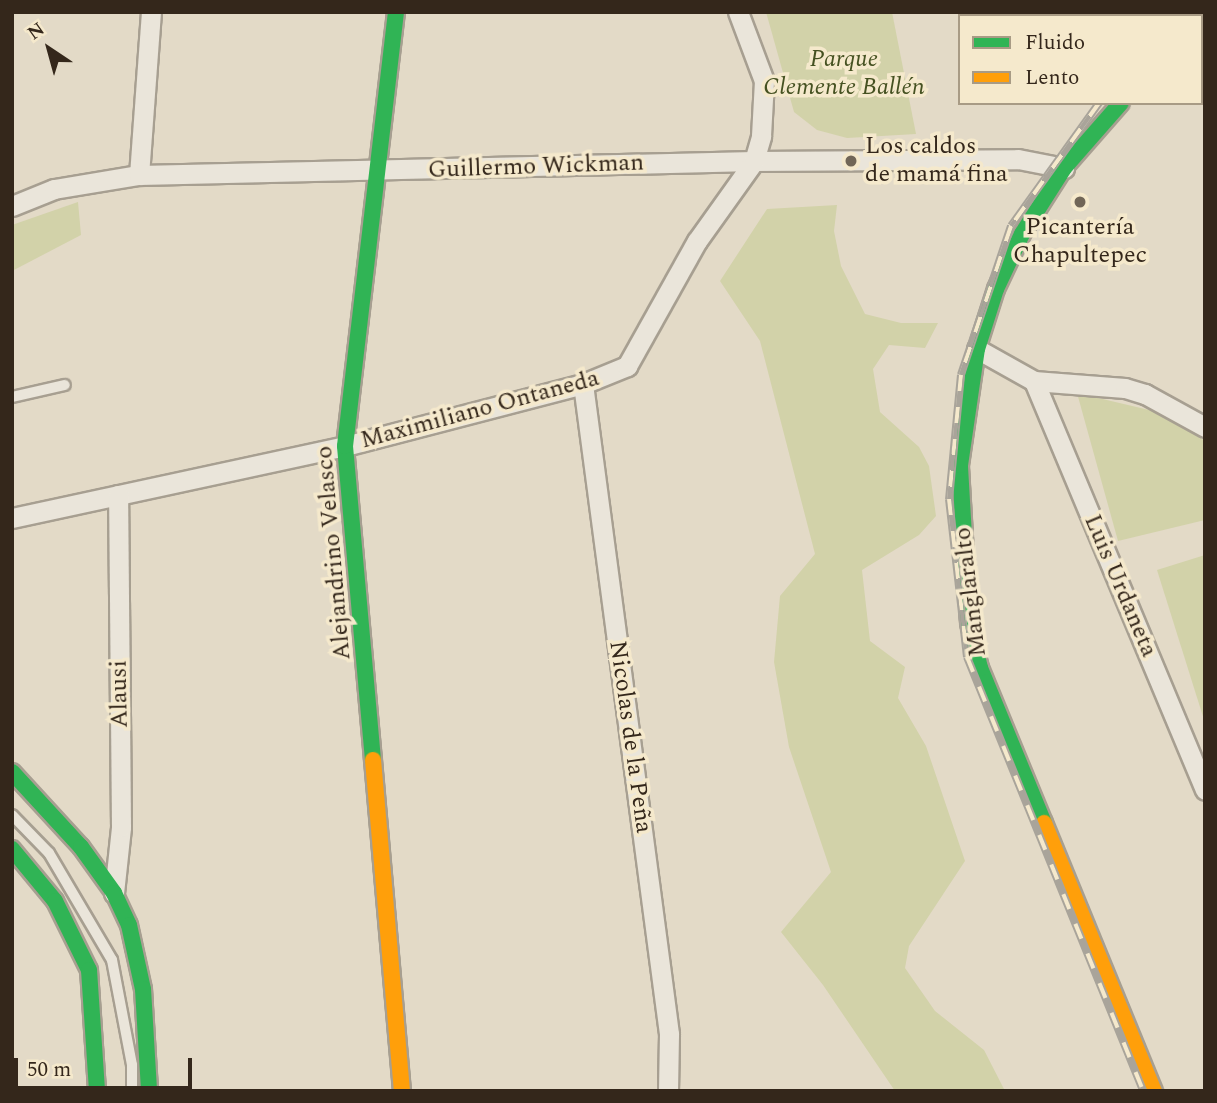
<!DOCTYPE html>
<meta charset="utf-8">
<style>
body{margin:0}
#map{position:relative;width:1217px;height:1103px;overflow:hidden;background:#e3dac7;font-family:Spectral,serif}
div>[style]{position:absolute}
[style*='--x']{left:calc(var(--x)*1px);top:calc(var(--y)*1px);width:calc(var(--w)*1px);rotate:calc(var(--a)*1deg)}
.green>*{inset:0;background:#d2d2a9}
.roads{filter:drop-shadow(2px 0 #a79f91) drop-shadow(-2px 0 #a79f91) drop-shadow(0 2px #a79f91) drop-shadow(0 -2px #a79f91)}
.lane>*{height:10px;margin:-5px;padding:0 5px;transform-origin:5px;border-radius:5px;background:#eae5da}
.street>*{height:19px;margin:-9.5px;padding:0 9.5px;transform-origin:9.5px;border-radius:9.5px;background:#eae5da}
.fast>*{height:16px;margin:-8px;padding:0 8px;transform-origin:8px;border-radius:8px;background:#30b455}
.slow>*{height:16px;margin:-8px;padding:0 8px;transform-origin:8px;border-radius:8px;background:#ff9f0a}
.rail>*{height:8px;margin-top:-4px;transform-origin:0;background:repeating-linear-gradient(90deg,#f5e9cc 0 16px,#a9a49a 0 32px);box-sizing:border-box;border-block:2px solid #a9a49a}
.dots>*{width:19px;height:19px;translate:-50% -50%;box-sizing:border-box;border:4px solid #f5e9cc;border-radius:50%}
span{translate:-50% -50%;white-space:nowrap;text-align:center;line-height:1.15;-webkit-text-stroke:7px #f5e9cc;paint-order:stroke}
.park-label{font-size:24px;color:#455121;font-style:italic}
.poi-label{font-size:24px;color:#34271b}
.left{translate:0 -50%;text-align:left}
.street-label{font-size:24px;color:#34271b}
.frame{position:absolute;inset:0;border:14px solid #34271b;pointer-events:none}
.legend{position:absolute;left:958px;top:14px;width:245px;height:91px;box-sizing:border-box;background:#f5e9cc;border:2px solid #a89b85;margin:0;padding:9px 12px;list-style:none;font-size:21px;color:#34271b}
.legend li{display:flex;align-items:center;gap:14px;height:35px}
.legend b{width:35px;border:2px solid #a89b85}
.north{position:absolute;left:14px;top:14px;width:70px;height:70px;-webkit-text-stroke:5px #f5e9cc;paint-order:stroke;rotate:324deg;font-size:19px;font-weight:700;line-height:28px;text-align:center;color:#34271b}
.north::after{content:'';display:block;margin:auto;width:24px;height:32px;background:#34271b;clip-path:polygon(50% 0,100% 100%,50% 72%,0 100%)}
.scale{position:absolute;left:14px;top:1058px;width:178px;height:32px;box-sizing:border-box;border:4px solid #34271b;border-top:0;padding-left:9px;font-size:21px;line-height:24px;white-space:nowrap;color:#34271b;-webkit-text-stroke:5px #f5e9cc;paint-order:stroke}
</style>
<div id="map">
<div class="green">
<i style="clip-path:polygon(766px 12px,892px 12px,916px 134px,847px 138px,817px 130px,794px 112px)"></i>
<i style="clip-path:polygon(78px 202px,81px 235px,12px 271px,12px 225px)"></i>
<i style="clip-path:polygon(837px 205px,834px 231px,841px 266px,865px 314px,901px 323px,938px 323px,925px 348px,889px 345px,873px 369px,880px 412px,919px 447px,929px 466px,936px 516px,919px 535px,862px 570px,870px 641px,905px 667px,898px 698px,926px 746px,965px 861px,909px 946px,905px 968px,935px 1011px,984px 1050px,1005px 1091px,895px 1091px,823px 985px,781px 932px,831px 872px,789px 747px,774px 662px,780px 596px,815px 554px,760px 341px,720px 281px,767px 209px)"></i>
<i style="clip-path:polygon(1077px 393px,1162px 413px,1205px 441px,1205px 520px,1118px 541px)"></i>
<i style="clip-path:polygon(1205px 555px,1205px 723px,1157px 570px)"></i>
</div>
<div class="roads">
<div class="lane">
<i style="--x:12;--y:397;--w:54;--a:-12.8"></i>
<i style="--x:12;--y:815;--w:53;--a:45.8"></i>
<i style="--x:49;--y:853;--w:124;--a:59.5"></i>
<i style="--x:112;--y:960;--w:107;--a:79.2"></i>
<i style="--x:132;--y:1065;--w:26;--a:90"></i>
</div>
<div class="street">
<i style="--x:1084;--y:12;--w:4;--a:90"></i>
<i style="--x:1201;--y:34;--w:5;--a:-37"></i>
<i style="--x:1201;--y:57;--w:9;--a:63"></i>
<i style="--x:139;--y:175;--w:163;--a:-85.8"></i>
<i style="--x:12;--y:206;--w:45;--a:-22"></i>
<i style="--x:54;--y:189;--w:86;--a:-9.4"></i>
<i style="--x:139;--y:175;--w:615;--a:-1.3"></i>
<i style="--x:754;--y:161;--w:264;--a:-0.4"></i>
<i style="--x:1018;--y:159;--w:47;--a:11.1"></i>
<i style="--x:977;--y:349;--w:65;--a:29.3"></i>
<i style="--x:1034;--y:381;--w:91;--a:4.4"></i>
<i style="--x:1125;--y:388;--w:21;--a:17"></i>
<i style="--x:1145;--y:394;--w:68;--a:28.8"></i>
<i style="--x:1034;--y:381;--w:443;--a:67.3"></i>
<i style="--x:583;--y:384;--w:656;--a:82.46"></i>
<i style="--x:669;--y:1034;--w:57;--a:91"></i>
<i style="--x:12;--y:518;--w:341;--a:-12.2"></i>
<i style="--x:345;--y:446;--w:246;--a:-14.6"></i>
<i style="--x:583;--y:384;--w:48;--a:-22.2"></i>
<i style="--x:627;--y:366;--w:143;--a:-60.8"></i>
<i style="--x:697;--y:241;--w:98;--a:-54.5"></i>
<i style="--x:754;--y:161;--w:26;--a:-74"></i>
<i style="--x:761;--y:136;--w:55;--a:-86.9"></i>
<i style="--x:764;--y:81;--w:74;--a:-110.6"></i>
<i style="--x:114;--y:893;--w:66;--a:-83.9"></i>
<i style="--x:121;--y:827;--w:332;--a:-90.5"></i>
</div>
<div class="fast">
<i style="--x:373;--y:760;--w:315;--a:-95.1"></i>
<i style="--x:345;--y:446;--w:437;--a:-83.3"></i>
<i style="--x:12;--y:772;--w:102;--a:47.4"></i>
<i style="--x:81;--y:847;--w:57;--a:54.3"></i>
<i style="--x:114;--y:893;--w:35;--a:65"></i>
<i style="--x:129;--y:925;--w:66;--a:77.7"></i>
<i style="--x:143;--y:989;--w:102;--a:86.6"></i>
<i style="--x:1044;--y:823;--w:168;--a:-112.4"></i>
<i style="--x:980;--y:668;--w:46;--a:-103.7"></i>
<i style="--x:969;--y:623;--w:158;--a:-93.3"></i>
<i style="--x:960;--y:465;--w:117;--a:-81.7"></i>
<i style="--x:977;--y:349;--w:63;--a:-72.4"></i>
<i style="--x:996;--y:289;--w:61;--a:-64.7"></i>
<i style="--x:1022;--y:234;--w:78;--a:-57.5"></i>
<i style="--x:1064;--y:168;--w:86;--a:-48.8"></i>
<i style="--x:12;--y:849;--w:67;--a:50.4"></i>
<i style="--x:55;--y:901;--w:77;--a:63.8"></i>
<i style="--x:89;--y:970;--w:121;--a:86.2"></i>
</div>
<div class="slow">
<i style="--x:373;--y:760;--w:332;--a:85"></i>
<i style="--x:1044;--y:823;--w:290;--a:67.7"></i>
</div>
</div>
<div class="rail">
<i style="--x:1193;--y:16;--w:6;--a:-45"></i>
<i style="--x:1099;--y:103;--w:151;--a:125.6"></i>
<i style="--x:1011;--y:226;--w:157;--a:108.6"></i>
<i style="--x:961;--y:375;--w:125;--a:95.5"></i>
<i style="--x:949;--y:499;--w:159;--a:83.5"></i>
<i style="--x:967;--y:657;--w:468;--a:67.9"></i>
</div>
<div class="dots">
<i style="left:851px;top:161px;background:#716657"></i>
<i style="left:1080px;top:202px;background:#716657"></i>
</div>
<div class="park-label">
<span style="left:844px;top:74px">Parque<br>Clemente Ballén</span>
</div>
<div class="poi-label">
<span class="left" style="left:865px;top:161px">Los caldos<br>de mamá fina</span>
<span style="left:1080px;top:242px">Picantería<br>Chapultepec</span>
</div>
<div class="street-label">
<span style="left:536px;top:167px;rotate:-2deg">Guillermo Wickman</span>
<span style="left:480px;top:410px;rotate:-15deg">Maximiliano Ontaneda</span>
<span style="left:334px;top:553px;rotate:-95deg">Alejandrino Velasco</span>
<span style="left:1120px;top:586px;rotate:67deg">Luis Urdaneta</span>
<span style="left:971px;top:592px;rotate:-97deg">Manglaralto</span>
<span style="left:120px;top:694px;rotate:-91deg">Alausi</span>
<span style="left:630px;top:737px;rotate:82deg">Nicolas de la Peña</span>
</div>
<div class="frame"></div>
<ul class="legend">
<li><b style="height:9px;background:#30b455"></b>Fluido</li>
<li><b style="height:9px;background:#ff9f0a"></b>Lento</li>
</ul>
<div class="north">N</div>
<div class="scale">50 m</div>
</div>
